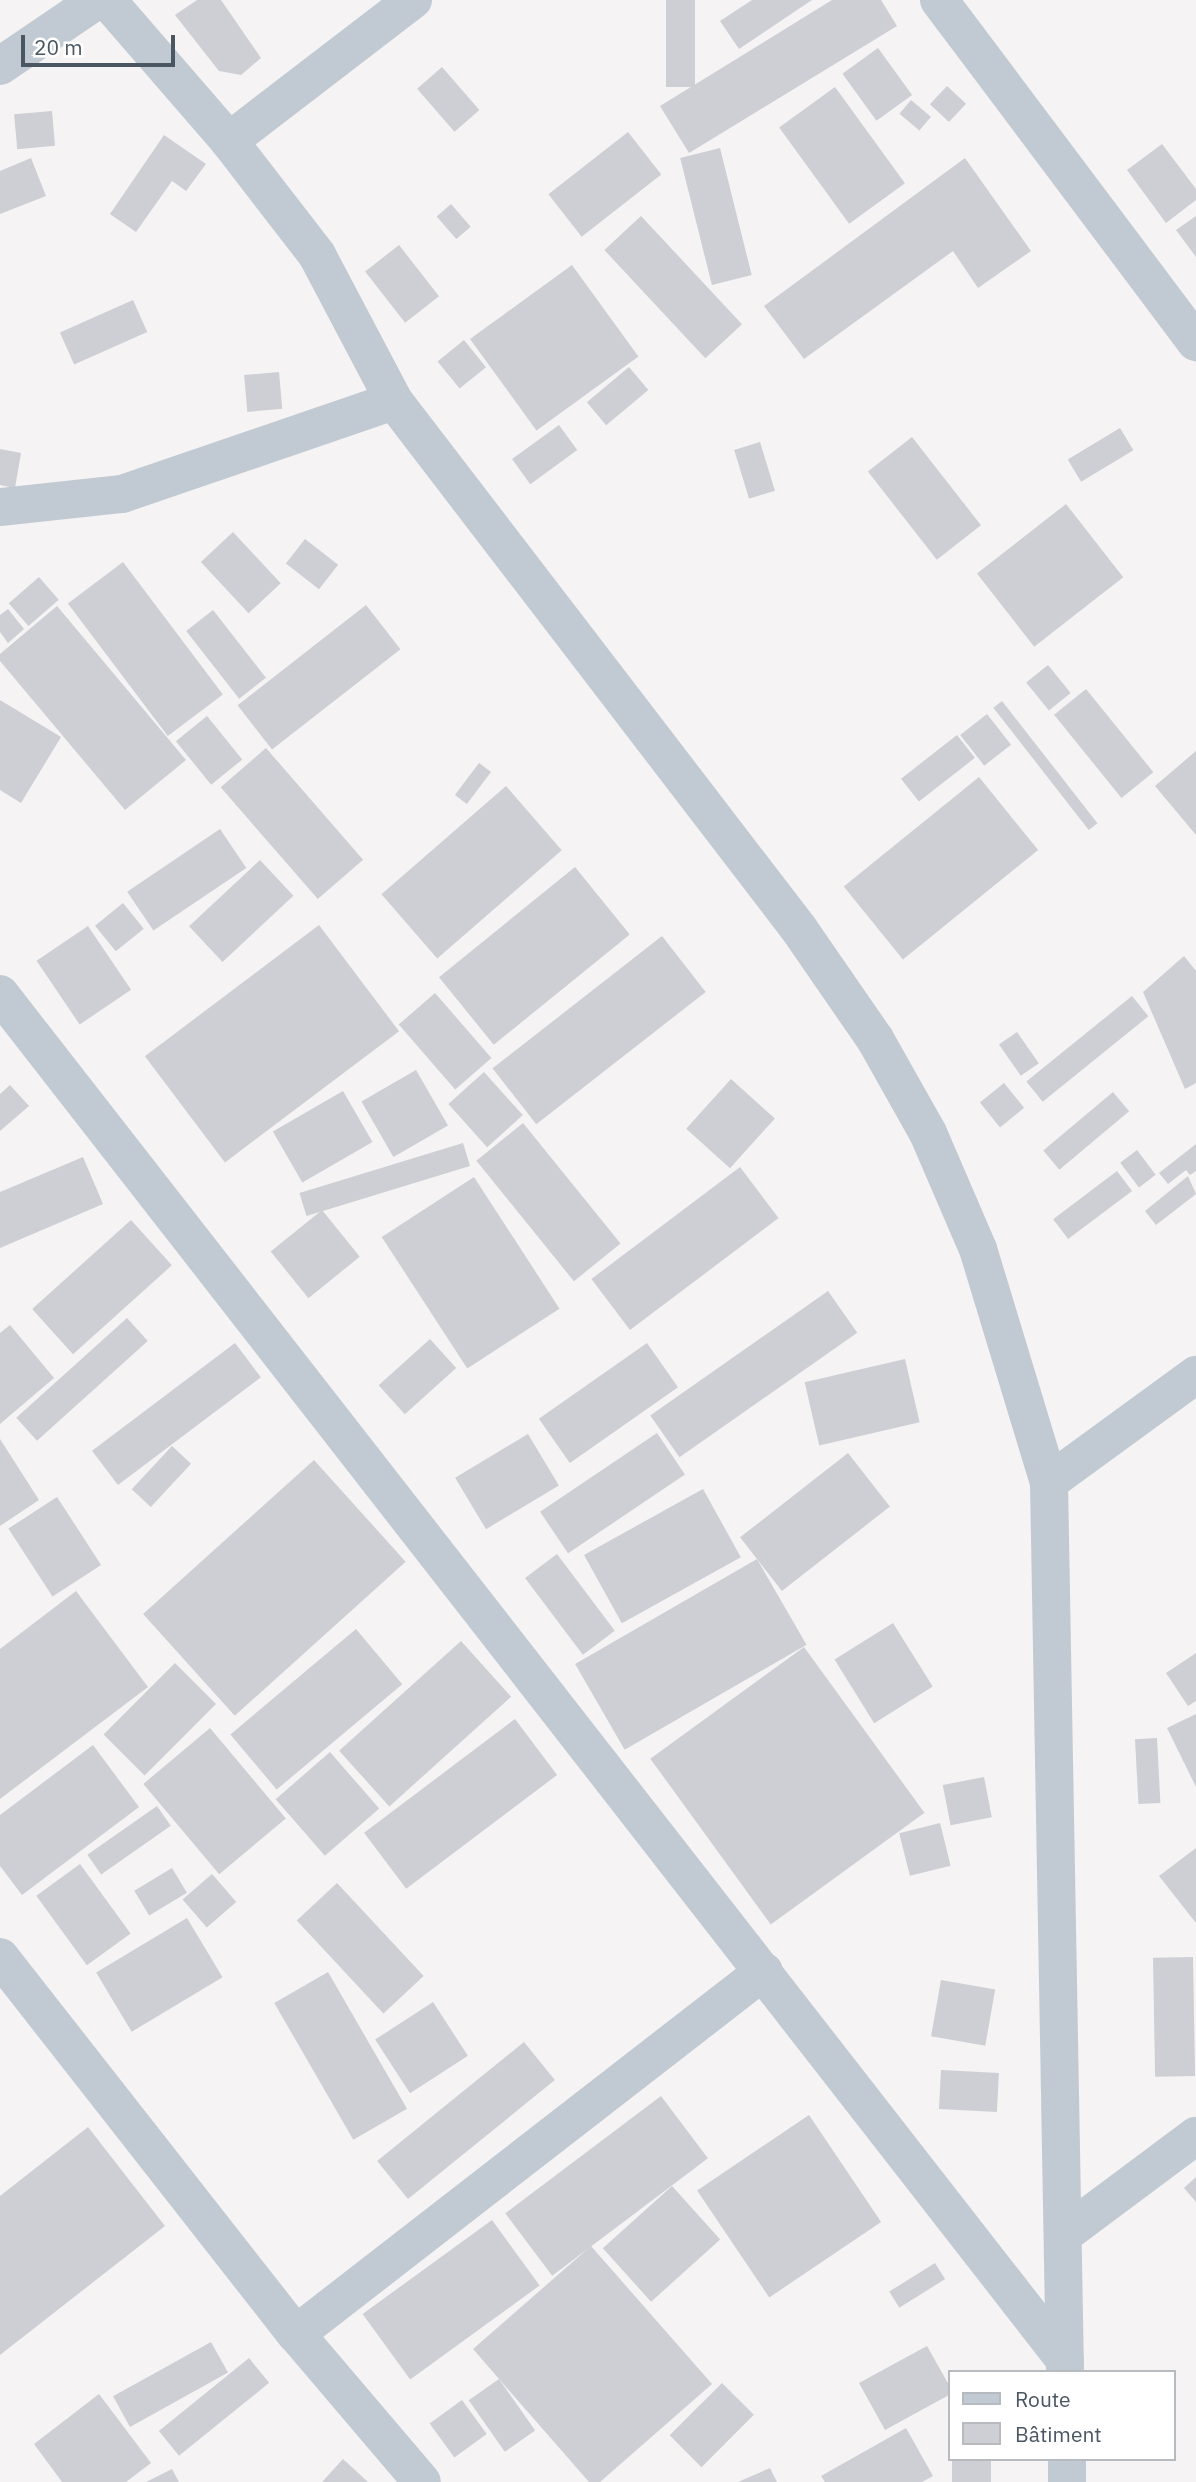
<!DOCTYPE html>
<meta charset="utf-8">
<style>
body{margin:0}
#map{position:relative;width:1196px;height:2482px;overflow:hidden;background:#f5f3f3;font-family:"IBM Plex Sans",sans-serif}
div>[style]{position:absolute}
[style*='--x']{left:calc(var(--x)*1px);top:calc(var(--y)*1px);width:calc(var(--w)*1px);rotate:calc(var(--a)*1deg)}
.building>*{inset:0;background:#cdcfd5;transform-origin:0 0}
.minor>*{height:38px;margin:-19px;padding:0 19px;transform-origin:19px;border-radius:19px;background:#c1cad2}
span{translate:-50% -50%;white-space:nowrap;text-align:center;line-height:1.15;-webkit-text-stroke:7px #fff;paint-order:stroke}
.legend{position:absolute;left:948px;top:2370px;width:228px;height:91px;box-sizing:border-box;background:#fff;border:2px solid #b7bbc0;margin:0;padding:9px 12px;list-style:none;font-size:21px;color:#4a5661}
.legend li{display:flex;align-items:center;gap:14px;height:35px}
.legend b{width:35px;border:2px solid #b7bbc0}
.scale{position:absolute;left:21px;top:35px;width:154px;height:32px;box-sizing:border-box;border:4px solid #4a5661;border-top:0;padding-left:9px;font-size:21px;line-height:24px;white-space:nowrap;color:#4a5661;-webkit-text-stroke:5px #fff;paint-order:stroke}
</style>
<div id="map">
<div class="building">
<i style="clip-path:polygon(197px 0,221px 0,261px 58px,241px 75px,219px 71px,175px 15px)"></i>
<i style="left:666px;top:0;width:29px;height:87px"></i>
<i style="clip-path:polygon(752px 0,812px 0,739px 49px,720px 21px)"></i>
<i style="clip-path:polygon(832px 0,881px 0,897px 26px,689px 153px,660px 106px)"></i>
<i style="left:878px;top:48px;width:58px;height:44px;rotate:54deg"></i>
<i style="left:442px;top:67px;width:57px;height:33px;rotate:49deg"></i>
<i style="left:947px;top:86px;width:26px;height:25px;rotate:43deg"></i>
<i style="left:835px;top:87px;width:119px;height:69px;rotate:54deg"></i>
<i style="left:911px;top:100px;width:26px;height:18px;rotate:40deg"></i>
<i style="left:52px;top:111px;width:35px;height:38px;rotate:85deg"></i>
<i style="left:628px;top:132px;width:54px;height:101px;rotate:52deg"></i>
<i style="clip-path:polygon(164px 135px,206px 164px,186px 191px,172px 181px,136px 232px,110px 214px)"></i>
<i style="clip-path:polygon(1162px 144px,1196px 189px,1196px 200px,1166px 223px,1127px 170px)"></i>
<i style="left:720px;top:148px;width:131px;height:41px;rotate:76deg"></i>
<i style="clip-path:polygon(31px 158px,46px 196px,0 214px,0 171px)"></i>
<i style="clip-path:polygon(965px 158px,1031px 251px,978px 288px,953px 251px,804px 359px,764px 306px)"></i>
<i style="left:451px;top:204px;width:30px;height:19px;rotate:49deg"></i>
<i style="left:641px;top:216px;width:148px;height:50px;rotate:47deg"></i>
<i style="clip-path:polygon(1196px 216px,1196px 257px,1176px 230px)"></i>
<i style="left:399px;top:245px;width:65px;height:43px;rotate:52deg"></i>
<i style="left:572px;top:265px;width:113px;height:126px;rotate:54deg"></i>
<i style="left:133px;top:300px;width:35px;height:80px;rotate:66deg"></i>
<i style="left:464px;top:340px;width:35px;height:34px;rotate:51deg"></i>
<i style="left:629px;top:367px;width:30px;height:55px;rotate:50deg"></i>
<i style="left:279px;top:372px;width:37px;height:35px;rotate:85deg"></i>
<i style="left:559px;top:425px;width:31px;height:58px;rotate:54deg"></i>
<i style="left:1120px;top:428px;width:26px;height:61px;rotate:59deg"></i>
<i style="left:912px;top:437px;width:112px;height:56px;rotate:52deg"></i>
<i style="left:760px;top:442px;width:51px;height:27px;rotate:73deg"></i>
<i style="clip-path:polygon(0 449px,21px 453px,15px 488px,0 485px)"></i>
<i style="left:1066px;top:504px;width:93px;height:113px;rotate:52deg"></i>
<i style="left:233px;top:532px;width:70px;height:44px;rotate:47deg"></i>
<i style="left:305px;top:539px;width:42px;height:31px;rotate:38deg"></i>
<i style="left:123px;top:562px;width:166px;height:69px;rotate:53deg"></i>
<i style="left:39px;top:577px;width:30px;height:40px;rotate:49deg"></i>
<i style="left:366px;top:605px;width:56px;height:163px;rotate:52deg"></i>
<i style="clip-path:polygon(57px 606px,186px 760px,125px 810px,0 661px,0 654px)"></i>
<i style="clip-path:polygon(8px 609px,24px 629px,8px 643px,0 632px,0 615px)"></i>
<i style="left:213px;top:610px;width:86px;height:34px;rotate:52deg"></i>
<i style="left:1048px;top:665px;width:36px;height:28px;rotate:51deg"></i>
<i style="left:1086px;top:689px;width:107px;height:41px;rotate:51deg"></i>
<i style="clip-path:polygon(0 700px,61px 737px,21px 803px,0 790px)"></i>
<i style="left:1002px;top:701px;width:155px;height:11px;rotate:52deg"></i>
<i style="left:987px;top:714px;width:39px;height:34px;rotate:52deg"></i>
<i style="left:207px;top:716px;width:56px;height:40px;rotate:51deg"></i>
<i style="left:957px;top:735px;width:29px;height:71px;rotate:52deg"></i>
<i style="left:266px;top:748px;width:148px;height:60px;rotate:49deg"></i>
<i style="clip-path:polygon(1196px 751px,1196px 835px,1155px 786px)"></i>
<i style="left:479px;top:763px;width:15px;height:40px;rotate:37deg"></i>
<i style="left:979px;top:777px;width:94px;height:174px;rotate:51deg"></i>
<i style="left:506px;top:786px;width:85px;height:165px;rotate:49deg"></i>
<i style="left:220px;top:829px;width:47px;height:112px;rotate:56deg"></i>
<i style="left:260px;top:860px;width:49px;height:97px;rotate:47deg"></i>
<i style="left:575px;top:867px;width:87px;height:175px;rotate:51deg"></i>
<i style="left:123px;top:903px;width:33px;height:36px;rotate:51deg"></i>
<i style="left:319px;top:925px;width:133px;height:218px;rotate:53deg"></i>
<i style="left:88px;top:926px;width:77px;height:62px;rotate:56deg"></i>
<i style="left:662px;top:936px;width:71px;height:215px;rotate:52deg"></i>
<i style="clip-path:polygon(1184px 956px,1196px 971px,1196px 1083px,1185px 1089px,1143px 992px)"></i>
<i style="left:435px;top:993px;width:86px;height:48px;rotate:49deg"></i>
<i style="left:1132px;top:996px;width:26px;height:136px;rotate:51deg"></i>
<i style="left:1017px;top:1032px;width:38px;height:22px;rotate:55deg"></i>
<i style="left:416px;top:1070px;width:64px;height:63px;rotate:60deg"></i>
<i style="left:484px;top:1072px;width:58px;height:48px;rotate:48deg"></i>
<i style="left:731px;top:1079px;width:59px;height:67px;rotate:42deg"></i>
<i style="left:1004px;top:1083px;width:32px;height:31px;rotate:51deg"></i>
<i style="clip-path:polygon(10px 1085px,29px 1106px,0 1131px,0 1094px)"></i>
<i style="left:343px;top:1091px;width:59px;height:81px;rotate:60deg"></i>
<i style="left:1113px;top:1092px;width:25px;height:91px;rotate:50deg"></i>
<i style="left:523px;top:1123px;width:155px;height:60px;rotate:51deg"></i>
<i style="left:463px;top:1143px;width:24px;height:171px;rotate:73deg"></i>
<i style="clip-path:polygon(1196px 1144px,1196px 1171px,1190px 1175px,1186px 1170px,1168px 1184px,1159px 1173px)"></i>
<i style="left:1137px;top:1150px;width:31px;height:21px;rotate:53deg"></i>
<i style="clip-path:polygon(83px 1157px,103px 1204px,0 1248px,0 1192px)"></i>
<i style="left:740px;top:1167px;width:64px;height:186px;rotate:53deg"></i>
<i style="left:1117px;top:1171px;width:25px;height:80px;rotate:53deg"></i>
<i style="clip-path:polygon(1188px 1176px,1196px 1194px,1156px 1225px,1145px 1211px)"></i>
<i style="left:474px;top:1177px;width:157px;height:110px;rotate:57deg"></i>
<i style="left:322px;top:1210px;width:60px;height:66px;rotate:51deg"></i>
<i style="left:131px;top:1220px;width:61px;height:133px;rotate:48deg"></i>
<i style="left:828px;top:1291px;width:51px;height:217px;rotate:55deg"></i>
<i style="left:127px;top:1318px;width:31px;height:149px;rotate:48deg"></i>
<i style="clip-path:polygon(10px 1325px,54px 1378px,0 1424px,0 1333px)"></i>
<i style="left:430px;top:1339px;width:39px;height:69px;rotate:48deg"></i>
<i style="left:235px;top:1343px;width:43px;height:179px;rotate:53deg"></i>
<i style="left:647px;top:1343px;width:54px;height:132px;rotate:55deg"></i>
<i style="left:905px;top:1359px;width:65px;height:103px;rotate:77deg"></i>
<i style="left:657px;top:1433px;width:50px;height:141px;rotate:56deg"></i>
<i style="left:528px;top:1434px;width:60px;height:85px;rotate:59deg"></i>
<i style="clip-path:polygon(0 1439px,39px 1500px,0 1526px)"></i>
<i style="left:172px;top:1446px;width:26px;height:59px;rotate:43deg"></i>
<i style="left:848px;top:1453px;width:68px;height:137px;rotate:52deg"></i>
<i style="left:314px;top:1460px;width:137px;height:230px;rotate:48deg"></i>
<i style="left:703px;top:1489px;width:78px;height:136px;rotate:61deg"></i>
<i style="left:57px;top:1497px;width:81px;height:58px;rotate:57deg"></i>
<i style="left:557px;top:1554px;width:96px;height:40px;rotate:53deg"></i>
<i style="left:757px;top:1559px;width:99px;height:210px;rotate:60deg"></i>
<i style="clip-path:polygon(76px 1591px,148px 1687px,0 1799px,0 1649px)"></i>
<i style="left:893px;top:1623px;width:75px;height:69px;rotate:58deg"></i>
<i style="left:356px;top:1629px;width:72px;height:164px;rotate:50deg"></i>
<i style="left:461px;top:1641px;width:75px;height:164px;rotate:48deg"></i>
<i style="left:804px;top:1647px;width:205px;height:190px;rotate:54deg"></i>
<i style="clip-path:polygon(1196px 1653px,1196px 1701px,1188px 1706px,1166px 1673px)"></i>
<i style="left:175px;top:1663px;width:58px;height:101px;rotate:45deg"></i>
<i style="clip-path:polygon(1196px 1714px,1196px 1787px,1167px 1728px)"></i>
<i style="left:515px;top:1719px;width:70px;height:189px;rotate:53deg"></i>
<i style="left:210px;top:1728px;width:118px;height:87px;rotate:50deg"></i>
<i style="left:1157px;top:1738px;width:65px;height:22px;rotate:87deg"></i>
<i style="clip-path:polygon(93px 1745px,139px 1807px,22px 1895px,0 1866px,0 1815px)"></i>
<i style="left:330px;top:1752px;width:75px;height:72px;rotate:49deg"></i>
<i style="left:984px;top:1777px;width:41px;height:42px;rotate:79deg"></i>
<i style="left:157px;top:1806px;width:24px;height:85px;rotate:55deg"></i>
<i style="left:940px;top:1823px;width:44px;height:42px;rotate:76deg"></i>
<i style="clip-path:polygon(1196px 1848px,1196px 1923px,1159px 1876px)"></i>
<i style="left:80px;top:1864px;width:86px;height:54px;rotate:54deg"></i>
<i style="left:172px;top:1868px;width:29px;height:44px;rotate:59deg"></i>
<i style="left:212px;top:1874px;width:37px;height:39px;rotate:49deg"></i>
<i style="left:337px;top:1883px;width:127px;height:55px;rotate:47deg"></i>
<i style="left:187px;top:1918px;width:69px;height:106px;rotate:59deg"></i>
<i style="left:1193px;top:1957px;width:119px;height:40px;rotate:89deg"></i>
<i style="left:328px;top:1972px;width:158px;height:62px;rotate:60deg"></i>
<i style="left:941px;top:1980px;width:55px;height:57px;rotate:10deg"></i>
<i style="left:433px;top:2002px;width:64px;height:69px;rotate:57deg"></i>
<i style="left:524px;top:2042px;width:49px;height:189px;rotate:51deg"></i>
<i style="left:941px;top:2070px;width:58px;height:39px;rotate:3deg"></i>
<i style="left:661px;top:2096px;width:78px;height:195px;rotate:53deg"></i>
<i style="left:809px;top:2115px;width:129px;height:135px;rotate:56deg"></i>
<i style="clip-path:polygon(88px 2127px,165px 2226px,0 2355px,0 2196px)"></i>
<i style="clip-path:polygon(1196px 2177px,1196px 2202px,1184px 2188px)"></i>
<i style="left:672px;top:2186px;width:72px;height:93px;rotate:48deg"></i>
<i style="left:492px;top:2220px;width:81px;height:160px;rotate:54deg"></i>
<i style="clip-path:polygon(591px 2246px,712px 2384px,600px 2482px,589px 2482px,473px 2349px)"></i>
<i style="left:935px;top:2263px;width:19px;height:54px;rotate:58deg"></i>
<i style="left:211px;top:2342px;width:35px;height:112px;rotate:61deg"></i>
<i style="clip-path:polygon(927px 2346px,949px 2385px,949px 2395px,885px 2430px,859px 2383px)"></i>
<i style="left:249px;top:2358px;width:32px;height:116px;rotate:51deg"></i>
<i style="left:499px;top:2379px;width:63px;height:37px;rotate:55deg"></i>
<i style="left:722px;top:2383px;width:45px;height:74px;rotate:45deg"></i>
<i style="clip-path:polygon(99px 2394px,151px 2463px,126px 2482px,62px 2482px,34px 2444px)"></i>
<i style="left:462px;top:2400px;width:42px;height:40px;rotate:54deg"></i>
<i style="clip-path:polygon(906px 2428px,933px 2476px,922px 2482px,825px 2482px,821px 2476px)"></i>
<i style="clip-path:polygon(343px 2459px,368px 2482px,322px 2482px)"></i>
<i style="left:952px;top:2461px;width:39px;height:21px"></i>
<i style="clip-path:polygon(770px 2468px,777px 2482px,738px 2482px)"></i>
<i style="clip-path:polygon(172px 2469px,179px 2482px,146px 2482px)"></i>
</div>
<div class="minor">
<i style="--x:107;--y:0;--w:186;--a:49.1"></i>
<i style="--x:229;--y:141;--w:144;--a:52.3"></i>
<i style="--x:317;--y:255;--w:165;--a:62.2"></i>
<i style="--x:394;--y:401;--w:665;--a:52.51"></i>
<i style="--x:799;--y:929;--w:134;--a:55.4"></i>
<i style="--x:875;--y:1039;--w:108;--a:60.6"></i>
<i style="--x:928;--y:1133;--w:126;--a:66.7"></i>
<i style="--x:978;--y:1249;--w:244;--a:73.1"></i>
<i style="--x:1049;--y:1482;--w:890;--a:88.97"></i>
<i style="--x:939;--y:0;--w:428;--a:53.1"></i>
<i style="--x:0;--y:66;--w:117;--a:-34.2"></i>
<i style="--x:229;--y:141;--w:232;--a:-37.5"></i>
<i style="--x:0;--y:507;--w:123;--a:-6.1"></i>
<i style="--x:122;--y:494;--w:287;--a:-18.9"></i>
<i style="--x:0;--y:994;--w:1732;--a:52.06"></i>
<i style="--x:1049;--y:1482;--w:182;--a:-36.1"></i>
<i style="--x:0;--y:1957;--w:479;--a:51.9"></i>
<i style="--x:296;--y:2334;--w:194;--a:49.6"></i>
<i style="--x:1063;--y:2235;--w:166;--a:-36.7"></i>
<i style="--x:296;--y:2334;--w:592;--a:-37.8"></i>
<i style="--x:1067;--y:2459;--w:23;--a:90"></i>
</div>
<ul class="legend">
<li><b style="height:9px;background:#c1cad2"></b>Route</li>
<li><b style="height:19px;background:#cdcfd5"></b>Bâtiment</li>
</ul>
<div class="scale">20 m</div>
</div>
